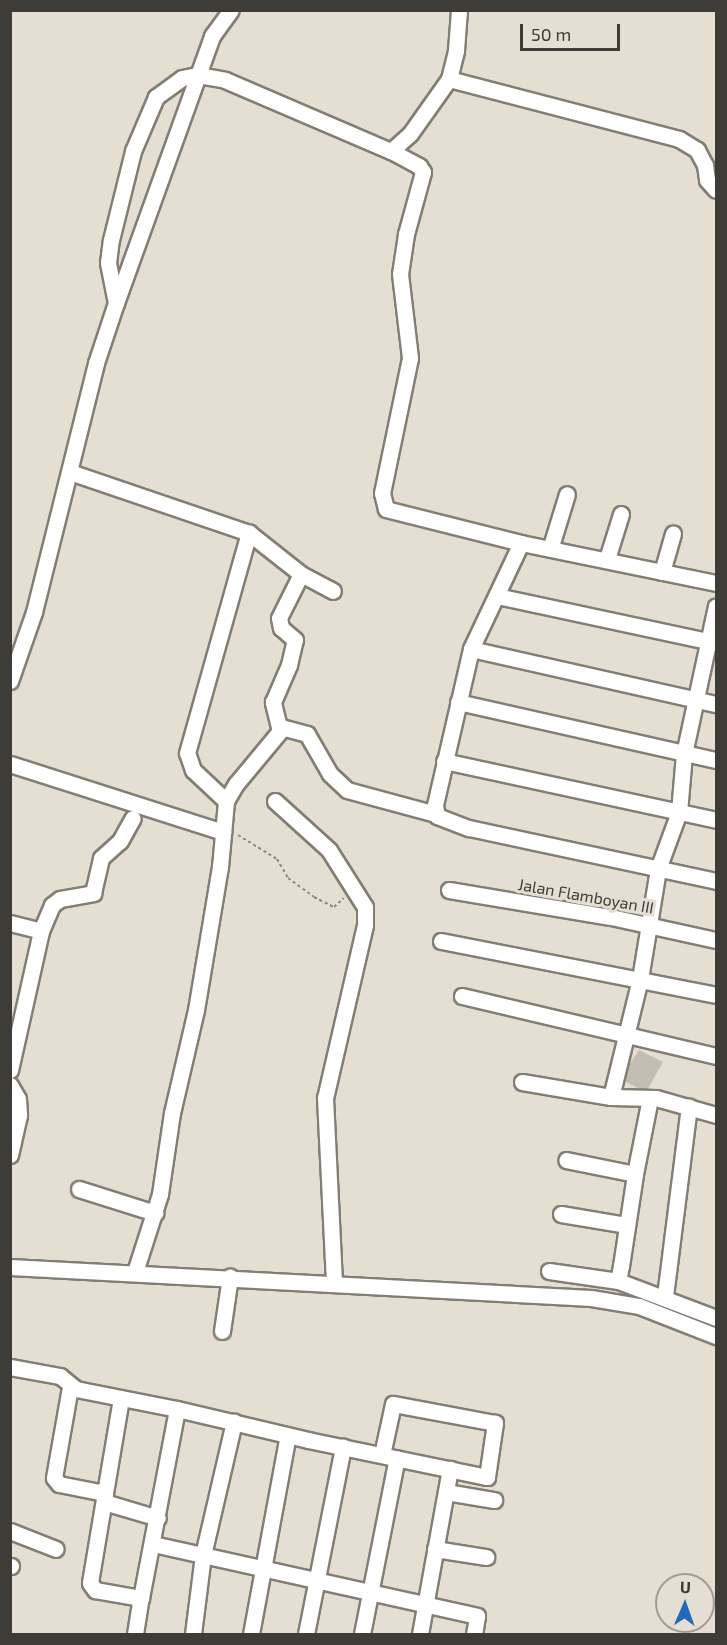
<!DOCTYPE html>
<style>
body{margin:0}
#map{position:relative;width:727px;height:1645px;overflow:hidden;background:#e5ded2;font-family:"Exo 2",sans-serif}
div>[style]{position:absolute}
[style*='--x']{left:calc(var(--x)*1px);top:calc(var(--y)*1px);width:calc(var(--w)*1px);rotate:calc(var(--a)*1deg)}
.building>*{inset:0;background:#c4beb2}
.path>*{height:2px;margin-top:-1px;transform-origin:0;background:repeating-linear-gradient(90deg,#8c8880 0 3px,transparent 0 6px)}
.roads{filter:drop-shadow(2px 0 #837e73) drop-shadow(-2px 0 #837e73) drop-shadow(0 2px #837e73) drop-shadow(0 -2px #837e73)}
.minor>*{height:15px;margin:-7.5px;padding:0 7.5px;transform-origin:7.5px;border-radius:7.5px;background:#fff}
span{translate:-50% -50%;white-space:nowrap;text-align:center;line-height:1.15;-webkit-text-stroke:6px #e5ded2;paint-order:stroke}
.street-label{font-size:16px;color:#3e3c37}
.frame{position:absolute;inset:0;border:12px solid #3e3c37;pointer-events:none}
.north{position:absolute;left:655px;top:1573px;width:60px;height:60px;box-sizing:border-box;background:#e5ded2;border:2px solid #a29d94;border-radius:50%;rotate:2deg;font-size:16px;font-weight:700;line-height:24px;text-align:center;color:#3e3c37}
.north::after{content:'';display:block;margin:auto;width:21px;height:27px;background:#2468b9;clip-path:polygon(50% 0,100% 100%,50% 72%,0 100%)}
.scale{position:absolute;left:520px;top:24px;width:100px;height:27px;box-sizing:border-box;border:3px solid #3e3c37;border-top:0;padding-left:8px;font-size:18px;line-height:21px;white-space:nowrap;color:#3e3c37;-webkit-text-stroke:4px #e5ded2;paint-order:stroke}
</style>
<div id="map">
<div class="building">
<i style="clip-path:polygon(639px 1050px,663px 1062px,646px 1092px,620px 1079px)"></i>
</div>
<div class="path">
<i style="--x:238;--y:835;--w:46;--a:31.6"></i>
<i style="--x:277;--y:859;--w:22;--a:60"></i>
<i style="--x:288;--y:878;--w:32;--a:36"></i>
<i style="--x:314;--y:897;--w:22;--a:27"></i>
<i style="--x:334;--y:907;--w:13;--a:-42"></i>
</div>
<div class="roads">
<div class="minor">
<i style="--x:449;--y:79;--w:238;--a:14.6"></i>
<i style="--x:679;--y:139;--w:21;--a:31"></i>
<i style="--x:697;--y:150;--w:17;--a:62"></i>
<i style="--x:705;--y:165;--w:15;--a:82"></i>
<i style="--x:707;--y:180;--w:13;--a:48"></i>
<i style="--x:391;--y:151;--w:32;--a:28"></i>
<i style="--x:419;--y:166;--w:7;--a:56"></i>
<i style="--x:423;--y:172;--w:64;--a:105.3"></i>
<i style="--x:406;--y:234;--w:40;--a:98.5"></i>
<i style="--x:400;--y:274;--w:85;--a:83.2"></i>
<i style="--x:410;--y:358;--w:138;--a:101.7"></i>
<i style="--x:382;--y:493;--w:16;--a:76"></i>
<i style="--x:386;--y:509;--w:139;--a:14.1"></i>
<i style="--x:521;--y:543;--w:199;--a:11.6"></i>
<i style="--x:116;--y:303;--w:284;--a:-70.2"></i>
<i style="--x:212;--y:36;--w:32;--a:-54"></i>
<i style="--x:70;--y:472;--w:189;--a:18.8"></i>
<i style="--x:249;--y:533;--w:66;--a:38.3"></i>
<i style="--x:301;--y:574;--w:36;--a:28"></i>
<i style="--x:521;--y:543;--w:117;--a:115.3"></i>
<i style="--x:471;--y:649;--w:160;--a:103"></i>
<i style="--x:435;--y:805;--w:11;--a:80"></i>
<i style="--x:437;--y:816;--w:34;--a:21"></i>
<i style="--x:469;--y:828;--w:253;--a:12.1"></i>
<i style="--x:551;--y:546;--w:54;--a:-72.9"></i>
<i style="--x:607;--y:559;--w:47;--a:-72.7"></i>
<i style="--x:662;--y:572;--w:40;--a:-74"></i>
<i style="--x:497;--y:596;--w:224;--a:12.1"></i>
<i style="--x:471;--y:649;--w:251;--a:12.7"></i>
<i style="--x:10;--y:681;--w:73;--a:-70.8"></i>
<i style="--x:34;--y:612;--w:257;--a:-76"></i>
<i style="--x:96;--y:363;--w:63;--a:-71.6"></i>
<i style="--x:116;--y:303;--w:41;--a:-101.3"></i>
<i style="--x:108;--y:263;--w:23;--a:-83"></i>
<i style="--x:111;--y:240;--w:92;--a:-76.1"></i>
<i style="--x:133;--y:151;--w:59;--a:-66.9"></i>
<i style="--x:156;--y:97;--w:32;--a:-36"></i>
<i style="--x:182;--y:78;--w:16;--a:-11"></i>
<i style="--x:198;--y:75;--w:27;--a:10"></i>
<i style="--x:225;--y:80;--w:181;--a:23.2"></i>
<i style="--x:391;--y:151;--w:25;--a:-42"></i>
<i style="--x:410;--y:134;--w:67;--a:-54.7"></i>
<i style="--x:449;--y:79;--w:30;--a:-76"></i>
<i style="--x:456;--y:50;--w:40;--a:-85.7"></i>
<i style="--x:458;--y:702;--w:264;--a:12.7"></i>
<i style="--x:281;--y:727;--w:27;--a:15"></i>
<i style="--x:307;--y:734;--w:46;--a:60.1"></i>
<i style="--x:330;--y:774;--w:23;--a:43"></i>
<i style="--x:347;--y:790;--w:92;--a:15.1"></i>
<i style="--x:444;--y:761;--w:278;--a:12.2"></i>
<i style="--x:10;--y:764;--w:224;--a:17.7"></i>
<i style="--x:226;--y:801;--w:45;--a:-136.8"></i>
<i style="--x:193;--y:770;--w:18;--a:-109"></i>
<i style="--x:187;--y:753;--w:229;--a:-74.3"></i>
<i style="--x:275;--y:801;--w:73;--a:42.2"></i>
<i style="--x:329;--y:850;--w:67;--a:57.7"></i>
<i style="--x:365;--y:907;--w:18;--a:90"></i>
<i style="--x:365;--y:925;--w:178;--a:103"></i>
<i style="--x:325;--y:1098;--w:185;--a:87.2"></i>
<i style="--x:449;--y:890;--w:164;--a:9.5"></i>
<i style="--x:611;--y:917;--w:107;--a:12.4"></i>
<i style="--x:10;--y:923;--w:32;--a:14"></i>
<i style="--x:441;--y:941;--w:280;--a:11.1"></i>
<i style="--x:462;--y:996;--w:261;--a:13.3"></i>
<i style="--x:10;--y:1070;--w:142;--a:-77.4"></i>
<i style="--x:41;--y:931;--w:28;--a:-67"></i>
<i style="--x:52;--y:905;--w:10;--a:-37"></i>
<i style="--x:60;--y:899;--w:34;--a:-10"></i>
<i style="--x:93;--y:893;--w:36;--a:-77"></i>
<i style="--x:101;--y:858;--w:25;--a:-42"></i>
<i style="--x:120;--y:841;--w:26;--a:-61"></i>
<i style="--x:522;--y:1082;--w:90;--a:9.6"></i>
<i style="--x:611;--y:1097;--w:122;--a:-76.2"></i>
<i style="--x:640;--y:979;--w:111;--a:-80.7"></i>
<i style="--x:658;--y:869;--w:61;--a:-69.8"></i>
<i style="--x:679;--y:812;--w:58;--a:-85.1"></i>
<i style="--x:684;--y:754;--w:151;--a:-77.8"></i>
<i style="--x:10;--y:1085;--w:16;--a:60"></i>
<i style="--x:18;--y:1099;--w:16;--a:86"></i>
<i style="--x:19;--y:1115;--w:41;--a:102.7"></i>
<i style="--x:611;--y:1097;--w:45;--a:1.3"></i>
<i style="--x:656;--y:1098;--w:62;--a:15.8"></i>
<i style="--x:635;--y:1174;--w:77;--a:-78.8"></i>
<i style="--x:79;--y:1189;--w:80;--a:17.5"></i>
<i style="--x:561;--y:1214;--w:67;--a:9.5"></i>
<i style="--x:10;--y:1267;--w:582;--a:3.05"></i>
<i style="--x:591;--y:1298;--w:49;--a:9.5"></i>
<i style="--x:639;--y:1306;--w:83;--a:21.3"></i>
<i style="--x:549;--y:1271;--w:70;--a:8.2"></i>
<i style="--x:618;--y:1281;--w:15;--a:-79"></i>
<i style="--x:621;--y:1266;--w:93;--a:-81.3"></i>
<i style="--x:635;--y:1174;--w:70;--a:-168.5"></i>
<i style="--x:135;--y:1272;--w:82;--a:-72.2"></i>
<i style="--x:160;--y:1194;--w:82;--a:-81.6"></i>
<i style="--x:172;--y:1113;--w:106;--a:-76.9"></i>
<i style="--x:196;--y:1010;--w:145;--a:-80.5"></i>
<i style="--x:220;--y:867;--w:66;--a:-84.8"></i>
<i style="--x:226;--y:801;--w:20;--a:-60"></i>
<i style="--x:236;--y:784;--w:69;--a:-50.3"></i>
<i style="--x:280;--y:731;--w:30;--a:-104"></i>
<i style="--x:273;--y:702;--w:40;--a:-66.6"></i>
<i style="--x:289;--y:665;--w:26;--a:-77"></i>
<i style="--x:295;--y:640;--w:18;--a:-139"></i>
<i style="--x:281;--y:628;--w:10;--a:-101"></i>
<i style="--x:279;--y:618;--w:49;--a:-63.4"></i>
<i style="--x:618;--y:1281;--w:105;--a:20.7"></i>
<i style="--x:665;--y:1296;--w:191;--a:-82.8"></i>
<i style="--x:222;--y:1331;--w:55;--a:-81.6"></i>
<i style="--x:10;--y:1367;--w:51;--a:10.2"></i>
<i style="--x:60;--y:1376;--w:21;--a:39"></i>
<i style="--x:76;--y:1389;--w:103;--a:11.2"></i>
<i style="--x:177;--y:1409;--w:135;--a:13.3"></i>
<i style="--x:308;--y:1440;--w:183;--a:11.7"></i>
<i style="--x:487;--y:1477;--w:55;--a:-81.6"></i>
<i style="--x:495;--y:1423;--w:104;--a:-169.4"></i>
<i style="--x:393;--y:1404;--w:52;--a:102.2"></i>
<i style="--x:70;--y:1387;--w:92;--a:100"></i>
<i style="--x:54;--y:1478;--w:8;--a:50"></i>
<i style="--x:59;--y:1484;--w:47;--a:11.1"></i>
<i style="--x:105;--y:1493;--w:91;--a:99.5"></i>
<i style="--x:90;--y:1583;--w:9;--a:54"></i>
<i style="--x:95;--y:1590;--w:47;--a:9.9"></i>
<i style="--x:141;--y:1598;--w:192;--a:-79.2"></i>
<i style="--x:446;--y:1492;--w:49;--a:9.5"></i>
<i style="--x:105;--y:1493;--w:96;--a:-80.4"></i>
<i style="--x:104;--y:1502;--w:56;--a:16.5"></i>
<i style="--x:10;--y:1531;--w:49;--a:21.4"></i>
<i style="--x:153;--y:1544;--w:332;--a:12.5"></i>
<i style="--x:477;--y:1616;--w:18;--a:99"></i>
<i style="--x:435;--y:1549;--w:52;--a:8.9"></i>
<i style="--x:10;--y:1566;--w:1;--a:0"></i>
<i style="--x:135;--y:1634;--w:36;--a:-81"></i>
<i style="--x:193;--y:1634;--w:80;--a:-82.8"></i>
<i style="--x:203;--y:1555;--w:137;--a:-76.9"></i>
<i style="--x:251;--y:1634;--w:202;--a:-79.5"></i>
<i style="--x:306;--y:1634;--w:191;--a:-78.8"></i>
<i style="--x:362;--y:1634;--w:179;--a:-78.8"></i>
<i style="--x:420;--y:1634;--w:168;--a:-79.7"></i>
</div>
</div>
<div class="street-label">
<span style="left:586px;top:896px;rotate:10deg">Jalan Flamboyan III</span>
</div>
<div class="frame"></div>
<div class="north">U</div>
<div class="scale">50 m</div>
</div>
